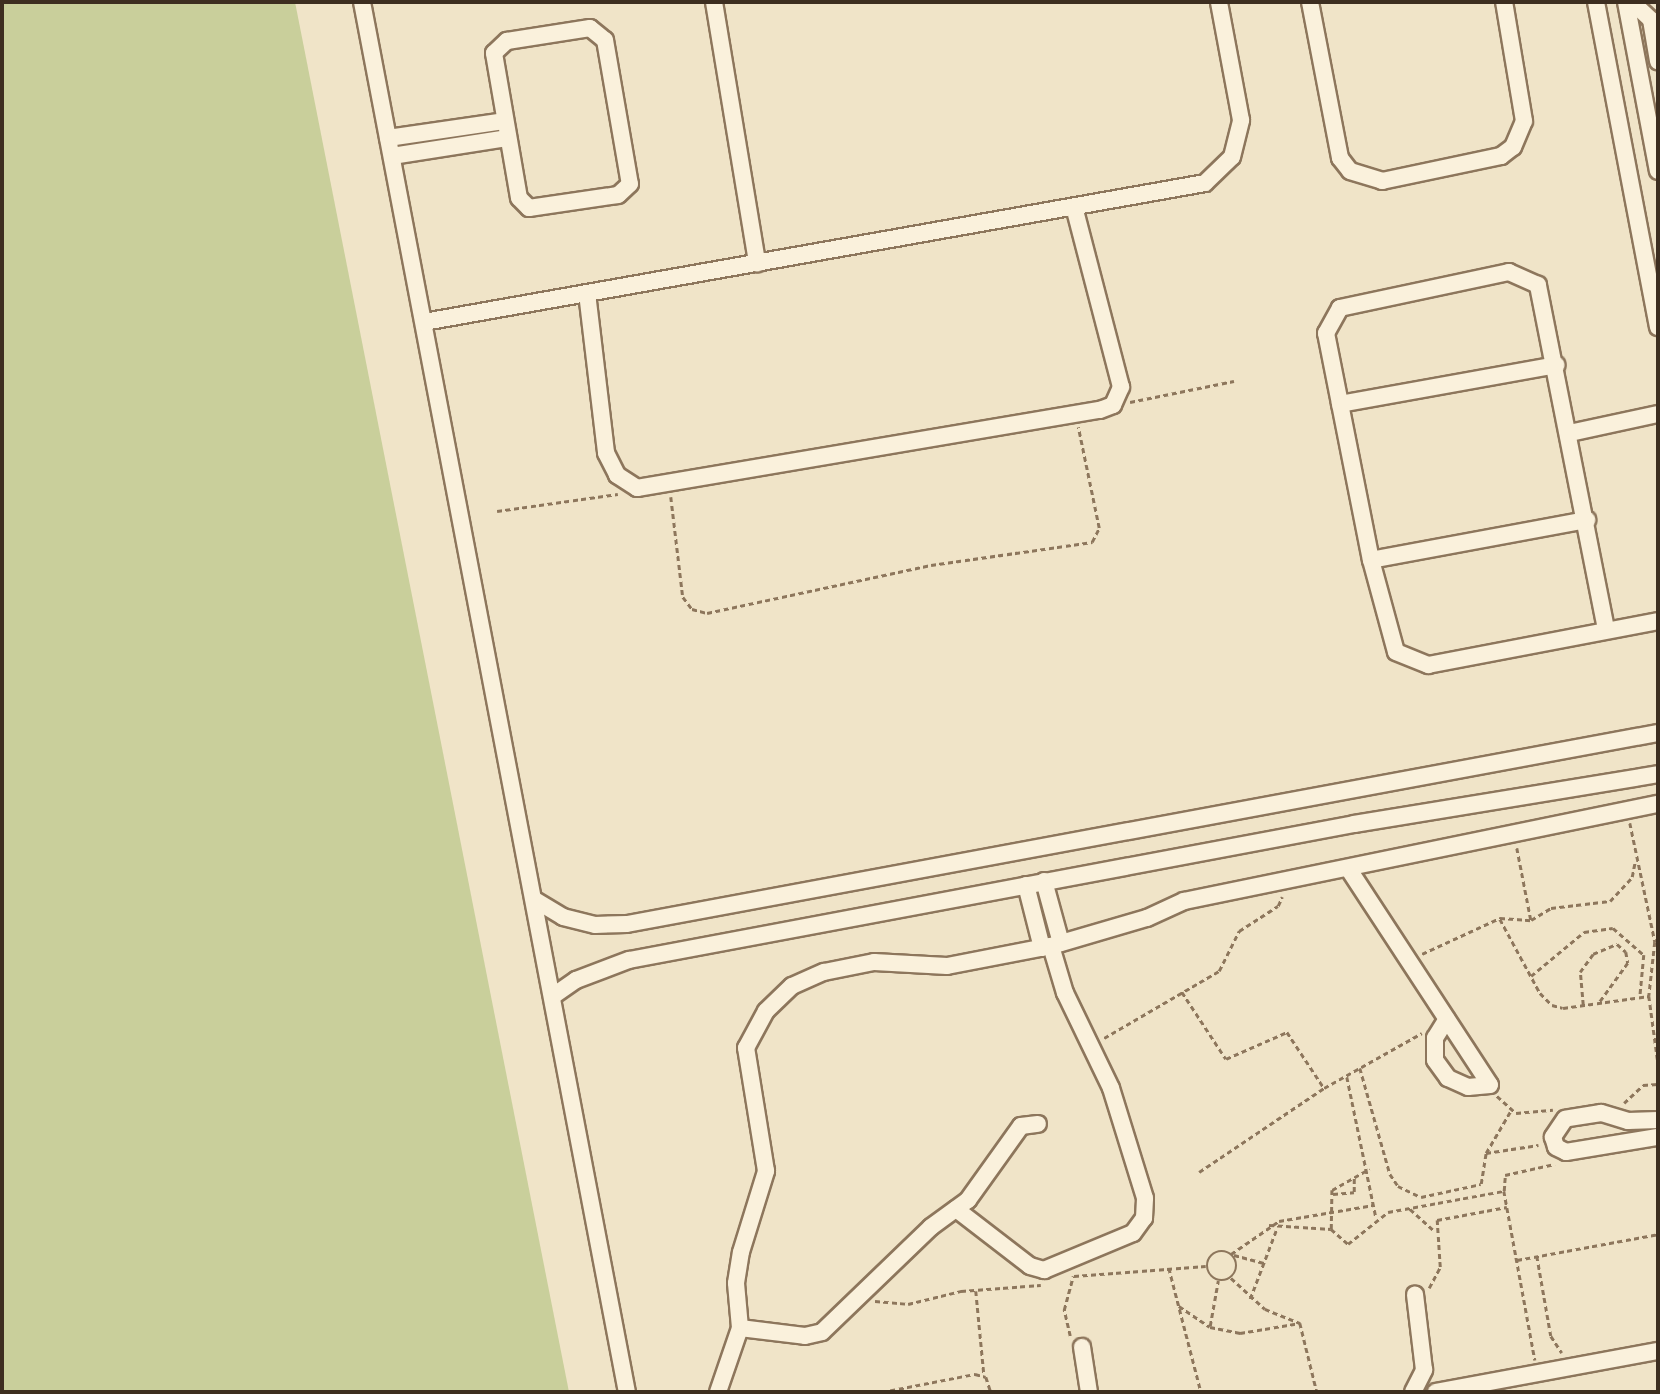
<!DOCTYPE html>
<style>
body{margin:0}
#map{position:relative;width:1660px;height:1394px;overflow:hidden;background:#f0e4c8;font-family:"Libre Baskerville",serif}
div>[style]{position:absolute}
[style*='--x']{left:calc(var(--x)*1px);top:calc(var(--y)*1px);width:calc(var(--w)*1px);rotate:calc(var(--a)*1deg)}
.green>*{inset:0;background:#c9cf9b}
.path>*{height:2.5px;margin-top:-1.25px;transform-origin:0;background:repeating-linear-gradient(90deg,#8d765c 0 5px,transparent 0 8.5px)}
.path>.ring{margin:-1.25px;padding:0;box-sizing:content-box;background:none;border:2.5px solid #8d765c;border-radius:50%}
.roads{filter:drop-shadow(2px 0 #8d765c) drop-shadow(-2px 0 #8d765c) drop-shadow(0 2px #8d765c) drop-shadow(0 -2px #8d765c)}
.minor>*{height:16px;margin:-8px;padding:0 8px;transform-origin:8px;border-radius:8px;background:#faf1dc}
span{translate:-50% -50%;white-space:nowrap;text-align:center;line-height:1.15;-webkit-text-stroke:5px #f7eed8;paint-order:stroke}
.frame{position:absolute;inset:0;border:4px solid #3d2e20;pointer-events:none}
</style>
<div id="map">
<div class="green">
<i style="clip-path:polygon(2px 2px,295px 2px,569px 1392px,2px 1392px)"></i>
</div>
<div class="path">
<i style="--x:1130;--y:402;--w:106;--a:-11.4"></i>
<i style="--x:671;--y:497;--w:101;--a:83.2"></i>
<i style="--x:683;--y:597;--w:15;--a:53"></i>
<i style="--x:692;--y:609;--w:16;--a:15"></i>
<i style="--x:707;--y:613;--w:229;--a:-12.1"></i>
<i style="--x:931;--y:565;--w:163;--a:-8.1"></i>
<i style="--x:1092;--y:542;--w:16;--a:-63"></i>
<i style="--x:1099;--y:528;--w:103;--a:-101.7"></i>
<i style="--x:497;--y:511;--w:122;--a:-8"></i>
<i style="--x:1630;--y:823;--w:122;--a:78.1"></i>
<i style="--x:1655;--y:942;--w:54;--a:96.3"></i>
<i style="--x:1649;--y:996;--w:68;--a:82.3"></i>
<i style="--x:1517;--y:848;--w:73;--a:79"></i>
<i style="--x:1500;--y:919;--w:84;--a:61.6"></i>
<i style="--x:1540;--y:993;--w:17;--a:45"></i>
<i style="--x:1552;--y:1005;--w:11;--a:15"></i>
<i style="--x:1563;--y:1008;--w:87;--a:-7.9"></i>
<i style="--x:1422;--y:954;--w:86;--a:-24.8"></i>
<i style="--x:1500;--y:918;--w:31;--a:4"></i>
<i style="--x:1531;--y:920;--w:23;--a:-31"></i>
<i style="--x:1551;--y:908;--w:59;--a:-6.8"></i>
<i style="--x:1610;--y:901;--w:33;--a:-47"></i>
<i style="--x:1632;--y:877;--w:16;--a:-79"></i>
<i style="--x:1531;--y:976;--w:69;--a:-39.7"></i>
<i style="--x:1584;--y:932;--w:29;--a:-8"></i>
<i style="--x:1613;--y:928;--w:41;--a:41.1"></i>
<i style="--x:1644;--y:955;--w:42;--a:95.4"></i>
<i style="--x:1182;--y:992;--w:80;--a:56.7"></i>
<i style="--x:1226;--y:1059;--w:67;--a:-23.9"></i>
<i style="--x:1287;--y:1032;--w:67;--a:56.5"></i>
<i style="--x:1583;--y:1005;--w:33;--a:-95"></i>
<i style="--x:1580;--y:972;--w:22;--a:-54"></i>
<i style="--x:1593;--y:954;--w:26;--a:-23"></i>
<i style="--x:1617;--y:944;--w:12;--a:42"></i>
<i style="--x:1626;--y:952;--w:11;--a:80"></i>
<i style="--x:1628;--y:963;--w:49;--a:125.9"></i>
<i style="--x:1104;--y:1038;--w:133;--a:-30.2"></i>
<i style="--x:1219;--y:971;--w:45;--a:-63.4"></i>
<i style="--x:1239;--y:931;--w:46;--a:-32.7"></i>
<i style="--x:1278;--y:906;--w:10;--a:-66"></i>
<i style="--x:1360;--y:1068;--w:110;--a:74.2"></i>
<i style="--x:1390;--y:1174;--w:14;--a:56"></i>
<i style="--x:1398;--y:1186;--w:25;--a:26"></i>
<i style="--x:1421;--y:1197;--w:61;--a:-12.2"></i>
<i style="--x:1481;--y:1184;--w:31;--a:-81"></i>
<i style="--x:1486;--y:1153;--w:48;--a:-59.7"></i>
<i style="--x:1347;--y:1077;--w:143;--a:78.3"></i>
<i style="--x:1497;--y:1096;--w:25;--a:42"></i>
<i style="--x:1516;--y:1113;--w:37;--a:-5"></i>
<i style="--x:1624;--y:1103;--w:26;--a:-43"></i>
<i style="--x:1643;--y:1085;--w:15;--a:-4"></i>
<i style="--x:1486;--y:1153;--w:53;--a:-8.7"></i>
<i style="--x:1199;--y:1172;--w:151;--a:-33.9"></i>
<i style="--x:1324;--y:1088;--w:112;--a:-29.3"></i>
<i style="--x:1504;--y:1191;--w:172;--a:79.6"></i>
<i style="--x:1333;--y:1194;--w:21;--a:-5"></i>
<i style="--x:1354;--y:1192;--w:17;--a:-90"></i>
<i style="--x:1410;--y:1209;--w:31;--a:42"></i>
<i style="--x:1269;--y:1225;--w:62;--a:3.7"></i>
<i style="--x:1331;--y:1229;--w:23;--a:41"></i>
<i style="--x:1348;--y:1244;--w:51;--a:-38.7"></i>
<i style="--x:1388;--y:1212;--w:118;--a:-10.3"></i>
<i style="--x:1504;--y:1191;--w:16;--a:-86"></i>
<i style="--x:1505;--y:1175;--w:51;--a:-12.4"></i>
<i style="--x:1331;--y:1229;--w:39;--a:-89"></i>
<i style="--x:1332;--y:1190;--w:43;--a:-29.6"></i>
<i class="ring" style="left:1207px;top:1251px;width:27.5px;height:27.5px"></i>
<i style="--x:1231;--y:1254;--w:58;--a:-34.5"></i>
<i style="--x:1279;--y:1221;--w:96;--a:-9.6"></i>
<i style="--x:1234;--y:1255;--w:31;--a:15"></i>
<i style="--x:1537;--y:1256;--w:81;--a:80.1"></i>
<i style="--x:1551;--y:1336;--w:20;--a:57"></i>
<i style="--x:1517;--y:1260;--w:143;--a:-10.4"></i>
<i style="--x:1169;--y:1268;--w:128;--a:75.5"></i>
<i style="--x:1074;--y:1276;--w:132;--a:-4.3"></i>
<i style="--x:1231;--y:1278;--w:46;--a:42.4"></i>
<i style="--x:1265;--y:1309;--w:38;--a:22"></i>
<i style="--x:1300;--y:1323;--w:71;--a:76.2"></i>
<i style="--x:1429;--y:1288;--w:24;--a:-62"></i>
<i style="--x:1440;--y:1267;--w:47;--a:-93.7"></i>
<i style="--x:1437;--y:1220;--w:71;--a:-10.5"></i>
<i style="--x:976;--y:1291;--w:83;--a:84.5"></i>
<i style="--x:1250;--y:1299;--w:76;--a:-69.2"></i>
<i style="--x:875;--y:1301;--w:33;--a:5"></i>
<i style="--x:908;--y:1304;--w:55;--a:-13.8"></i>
<i style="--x:961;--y:1291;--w:80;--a:-4.3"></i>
<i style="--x:1179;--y:1306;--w:37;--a:34"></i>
<i style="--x:1210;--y:1327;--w:31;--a:11"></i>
<i style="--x:1240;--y:1333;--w:61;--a:-9.5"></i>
<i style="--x:1210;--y:1326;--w:46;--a:-79.9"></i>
<i style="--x:1070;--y:1336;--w:27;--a:-103"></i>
<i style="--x:1064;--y:1310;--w:35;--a:-75"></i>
<i style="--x:882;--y:1392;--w:95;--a:-11"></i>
<i style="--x:975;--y:1374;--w:11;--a:15"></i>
<i style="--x:986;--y:1377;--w:16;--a:72"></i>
</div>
<div class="roads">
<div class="minor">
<i style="--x:362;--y:2;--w:1415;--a:79.21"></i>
<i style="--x:714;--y:2;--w:265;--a:80.6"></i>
<i style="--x:1310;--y:2;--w:159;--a:79.1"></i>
<i style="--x:1340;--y:158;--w:16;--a:52"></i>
<i style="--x:1350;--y:171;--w:34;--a:17"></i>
<i style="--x:1382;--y:181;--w:122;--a:-11.9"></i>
<i style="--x:1501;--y:156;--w:15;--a:-37"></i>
<i style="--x:1513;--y:147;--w:28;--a:-67"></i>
<i style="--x:1524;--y:121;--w:121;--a:-99.5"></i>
<i style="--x:1596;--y:2;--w:331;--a:79.2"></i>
<i style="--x:1626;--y:2;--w:172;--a:79.3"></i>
<i style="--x:1632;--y:2;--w:26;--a:43"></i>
<i style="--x:1651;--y:20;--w:42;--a:80.3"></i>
<i style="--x:590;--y:28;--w:19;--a:39"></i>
<i style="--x:605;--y:40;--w:146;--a:80.2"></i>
<i style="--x:630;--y:184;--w:16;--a:137"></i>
<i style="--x:618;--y:195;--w:90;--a:171.7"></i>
<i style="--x:529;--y:208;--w:14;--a:-135"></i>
<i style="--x:519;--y:198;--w:147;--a:-99.8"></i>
<i style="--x:494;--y:53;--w:18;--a:-43"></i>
<i style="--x:507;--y:41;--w:84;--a:-8.9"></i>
<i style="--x:388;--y:138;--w:117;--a:-8.3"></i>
<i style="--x:392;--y:156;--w:116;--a:-8.9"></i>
<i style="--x:587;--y:293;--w:161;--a:83.2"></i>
<i style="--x:606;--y:453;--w:25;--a:63"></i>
<i style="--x:617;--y:475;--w:24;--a:33"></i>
<i style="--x:637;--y:488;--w:470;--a:-9.6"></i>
<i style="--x:1100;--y:410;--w:14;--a:-21"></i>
<i style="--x:1113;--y:405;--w:20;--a:-66"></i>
<i style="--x:1121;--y:387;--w:186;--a:-104.6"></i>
<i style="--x:424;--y:322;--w:793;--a:-10.09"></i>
<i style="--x:1205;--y:183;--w:37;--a:-44"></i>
<i style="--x:1232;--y:157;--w:38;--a:-76"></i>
<i style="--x:1241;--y:120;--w:120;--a:-100.6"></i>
<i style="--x:1340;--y:404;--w:220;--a:-10.2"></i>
<i style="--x:1570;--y:433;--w:90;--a:-12.2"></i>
<i style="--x:1371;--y:560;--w:220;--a:-10.5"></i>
<i style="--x:1606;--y:629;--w:351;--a:-101.2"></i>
<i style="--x:1538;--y:285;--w:32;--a:-156"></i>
<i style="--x:1509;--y:272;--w:173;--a:168"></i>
<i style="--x:1340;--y:308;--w:29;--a:119"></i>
<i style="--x:1326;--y:333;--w:231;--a:78.8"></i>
<i style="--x:1371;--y:560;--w:95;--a:74.8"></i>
<i style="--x:1396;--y:652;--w:35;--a:22"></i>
<i style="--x:1428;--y:665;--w:234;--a:-10.8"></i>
<i style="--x:1348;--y:868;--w:259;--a:56.8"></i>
<i style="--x:1490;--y:1085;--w:22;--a:175"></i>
<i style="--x:1468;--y:1087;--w:22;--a:-156"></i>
<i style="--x:1448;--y:1078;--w:22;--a:-126"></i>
<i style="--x:1435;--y:1060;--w:22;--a:-90"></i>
<i style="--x:1435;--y:1038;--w:22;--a:-58"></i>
<i style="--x:1044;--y:881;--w:64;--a:74.7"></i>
<i style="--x:1026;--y:885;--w:65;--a:75.7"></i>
<i style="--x:535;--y:900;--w:33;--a:31"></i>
<i style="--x:563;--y:917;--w:33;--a:14"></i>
<i style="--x:595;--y:925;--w:32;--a:-2"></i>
<i style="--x:627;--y:924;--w:1049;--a:-10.5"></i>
<i style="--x:553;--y:996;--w:28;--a:-35"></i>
<i style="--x:576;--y:980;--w:57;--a:-20.7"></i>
<i style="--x:629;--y:960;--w:738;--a:-10.62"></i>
<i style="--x:1354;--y:824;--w:308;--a:-9.3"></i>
<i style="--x:1658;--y:1120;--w:30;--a:178"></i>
<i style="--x:1628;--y:1121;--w:28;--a:-163"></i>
<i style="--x:1601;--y:1113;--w:36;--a:171"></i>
<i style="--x:1565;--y:1119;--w:22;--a:124"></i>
<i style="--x:1553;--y:1137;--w:10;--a:73"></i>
<i style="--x:1556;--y:1147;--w:11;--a:27"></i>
<i style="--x:1566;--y:1152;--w:93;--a:-9.3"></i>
<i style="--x:956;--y:1209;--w:93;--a:37.6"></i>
<i style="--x:1030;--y:1266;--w:15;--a:16"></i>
<i style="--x:1044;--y:1270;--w:96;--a:-22.6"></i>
<i style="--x:1133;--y:1233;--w:19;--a:-54"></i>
<i style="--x:1144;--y:1218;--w:20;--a:-87"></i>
<i style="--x:1145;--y:1198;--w:115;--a:-107.2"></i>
<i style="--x:1111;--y:1088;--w:106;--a:-115.8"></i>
<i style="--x:1065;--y:993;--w:49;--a:-106.6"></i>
<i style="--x:740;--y:1328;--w:65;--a:7"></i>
<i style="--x:805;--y:1336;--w:17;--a:-13"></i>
<i style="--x:822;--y:1332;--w:151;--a:-43.9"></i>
<i style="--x:931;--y:1227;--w:46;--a:-36.1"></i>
<i style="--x:968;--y:1200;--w:91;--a:-54.4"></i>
<i style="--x:1021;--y:1126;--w:17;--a:-7"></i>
<i style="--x:1082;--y:1347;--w:46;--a:81.2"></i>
<i style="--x:718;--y:1392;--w:68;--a:-71"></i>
<i style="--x:740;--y:1328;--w:45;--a:-95.1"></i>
<i style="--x:736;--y:1283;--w:31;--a:-81"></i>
<i style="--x:741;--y:1252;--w:85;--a:-72.8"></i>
<i style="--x:766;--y:1171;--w:125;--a:-99.2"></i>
<i style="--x:746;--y:1048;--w:42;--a:-61.6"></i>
<i style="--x:766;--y:1011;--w:36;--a:-44"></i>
<i style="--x:792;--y:986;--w:35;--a:-24"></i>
<i style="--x:824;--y:972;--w:51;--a:-11.3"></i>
<i style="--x:874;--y:962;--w:73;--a:3.1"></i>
<i style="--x:947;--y:966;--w:106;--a:-10.9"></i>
<i style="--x:1051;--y:946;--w:100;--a:-16.3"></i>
<i style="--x:1147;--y:918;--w:41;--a:-24.7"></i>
<i style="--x:1184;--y:901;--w:484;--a:-11.6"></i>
<i style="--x:1413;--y:1392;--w:25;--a:-63"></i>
<i style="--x:1424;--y:1370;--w:76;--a:-96.8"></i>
<i style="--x:1436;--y:1392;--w:226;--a:-10.5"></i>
</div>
</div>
<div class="frame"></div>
</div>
